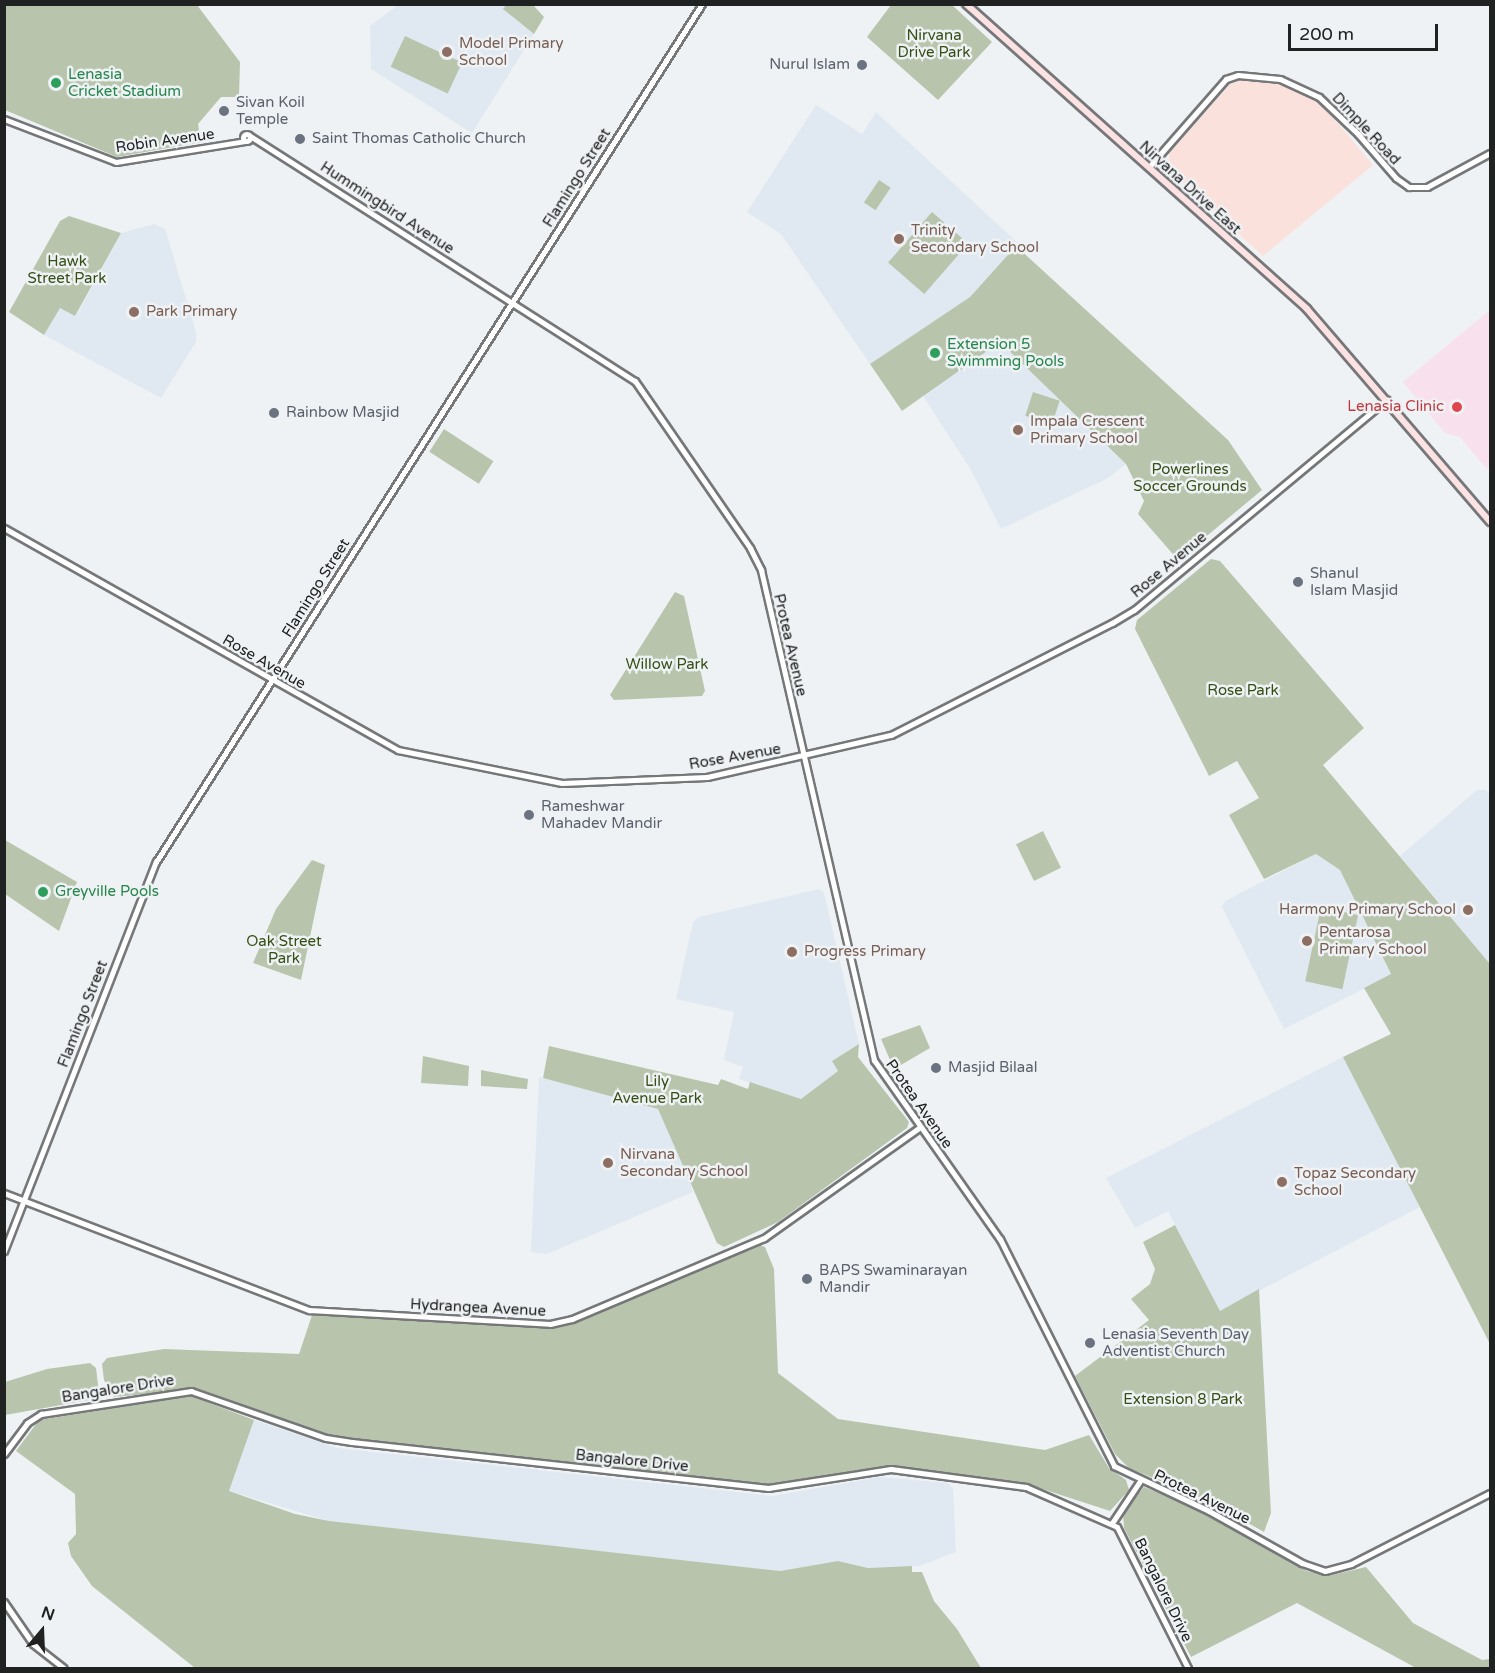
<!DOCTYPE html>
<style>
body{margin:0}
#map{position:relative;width:1495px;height:1673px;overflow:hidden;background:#eff2f4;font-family:"Varela Round",sans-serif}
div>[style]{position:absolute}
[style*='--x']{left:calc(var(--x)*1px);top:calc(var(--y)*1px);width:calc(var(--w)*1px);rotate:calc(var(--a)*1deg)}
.commercial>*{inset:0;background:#fbe1dc}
.built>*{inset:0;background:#e0e9f1}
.medical>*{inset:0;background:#f8e0ec}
.green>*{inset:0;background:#b8c5ac;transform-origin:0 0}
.roads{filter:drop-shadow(2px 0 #757779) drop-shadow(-2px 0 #757779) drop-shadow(0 2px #757779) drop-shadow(0 -2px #757779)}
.tertiary>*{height:5px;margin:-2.5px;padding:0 2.5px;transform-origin:2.5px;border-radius:2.5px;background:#fff}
.tertiary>.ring{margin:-2.5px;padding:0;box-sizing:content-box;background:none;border:5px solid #fff;border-radius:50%}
.secondary>*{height:6px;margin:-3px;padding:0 3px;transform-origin:3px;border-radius:3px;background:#fde2e3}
.dots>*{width:16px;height:16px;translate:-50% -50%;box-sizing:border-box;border:3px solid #eff2f4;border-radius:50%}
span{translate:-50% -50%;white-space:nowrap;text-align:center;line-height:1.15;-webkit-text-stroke:5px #eff2f4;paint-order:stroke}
.park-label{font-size:15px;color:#354f15}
.education-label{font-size:15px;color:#785e54}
.left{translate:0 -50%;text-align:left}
.right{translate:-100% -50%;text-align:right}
.worship-label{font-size:15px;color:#5b616d}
.leisure-label{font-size:15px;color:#27864d}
.street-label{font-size:15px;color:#202121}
.health-label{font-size:15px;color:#be3a42}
.frame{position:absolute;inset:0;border:6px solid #202121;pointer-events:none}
.north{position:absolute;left:12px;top:1601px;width:60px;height:60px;-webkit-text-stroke:4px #eff2f4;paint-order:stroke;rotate:19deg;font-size:16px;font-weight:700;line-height:24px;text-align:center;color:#202121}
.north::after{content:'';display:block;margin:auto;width:21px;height:27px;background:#202121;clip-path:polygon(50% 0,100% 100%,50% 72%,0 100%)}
.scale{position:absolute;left:1288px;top:24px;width:150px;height:27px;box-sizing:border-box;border:3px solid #202121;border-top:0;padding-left:8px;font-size:18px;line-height:21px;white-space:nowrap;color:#202121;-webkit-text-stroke:4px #eff2f4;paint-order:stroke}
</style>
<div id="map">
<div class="commercial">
<i style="clip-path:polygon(1240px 80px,1273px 81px,1321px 103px,1373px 165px,1263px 256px,1179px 180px,1169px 162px,1169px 153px,1229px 85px)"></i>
</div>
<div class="built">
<i style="clip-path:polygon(398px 5px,506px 5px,504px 10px,534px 34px,472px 133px,371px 69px,370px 26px)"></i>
<i style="clip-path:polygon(816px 105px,862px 134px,876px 112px,1019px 244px,970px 297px,870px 364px,781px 234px,747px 212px)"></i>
<i style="clip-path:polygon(154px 224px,165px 229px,196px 332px,196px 342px,161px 398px,44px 335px,60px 307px,76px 316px,121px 233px)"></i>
<i style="clip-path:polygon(1000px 342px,1126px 464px,1108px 478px,1001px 529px,971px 470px,923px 396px)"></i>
<i style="clip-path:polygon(1477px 790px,1486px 790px,1490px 795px,1490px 964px,1400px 856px)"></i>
<i style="clip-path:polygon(1316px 854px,1340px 870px,1391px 975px,1284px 1029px,1222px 907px,1225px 901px)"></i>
<i style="clip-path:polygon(819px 889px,824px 893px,859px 1044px,832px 1061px,838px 1071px,801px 1099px,739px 1079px,743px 1067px,724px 1060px,734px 1012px,676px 999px,693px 922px,699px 917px)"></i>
<i style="clip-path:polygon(1343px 1057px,1422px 1206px,1220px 1311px,1168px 1211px,1135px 1228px,1106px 1178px)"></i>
<i style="clip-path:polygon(539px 1077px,658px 1109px,664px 1115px,693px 1192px,547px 1254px,531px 1252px)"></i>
<i style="clip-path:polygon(254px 1420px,337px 1448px,773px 1496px,880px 1477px,948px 1483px,953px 1489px,956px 1552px,920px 1566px,868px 1568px,838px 1561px,780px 1571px,329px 1521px,229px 1491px)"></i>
</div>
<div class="medical">
<i style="clip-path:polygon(1490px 310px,1490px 465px,1487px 469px,1460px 437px,1445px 433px,1403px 382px)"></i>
</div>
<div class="green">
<i style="clip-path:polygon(951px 4px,992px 42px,938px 100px,867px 37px,891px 5px)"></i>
<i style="clip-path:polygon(4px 5px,197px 5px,240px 62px,239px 97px,221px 97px,198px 124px,201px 142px,117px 157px,5px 110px)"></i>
<i style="clip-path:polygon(506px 5px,533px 5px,544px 17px,534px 34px,503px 9px)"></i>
<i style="left:405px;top:36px;width:63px;height:34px;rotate:25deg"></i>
<i style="left:879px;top:180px;width:14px;height:27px;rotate:34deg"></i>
<i style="left:932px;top:212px;width:48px;height:67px;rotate:41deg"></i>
<i style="clip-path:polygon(69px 216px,121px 233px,75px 316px,60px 308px,44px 335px,9px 312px,60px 221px)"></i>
<i style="clip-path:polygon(1016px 246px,1228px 440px,1262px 490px,1178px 560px,1138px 514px,1144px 501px,1126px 464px,1000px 342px,902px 411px,870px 364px,970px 297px)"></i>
<i style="left:1033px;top:392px;width:28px;height:25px;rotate:18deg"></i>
<i style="left:444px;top:429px;width:59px;height:27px;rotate:33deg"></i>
<i style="clip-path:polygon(1211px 559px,1220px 561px,1364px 728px,1323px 765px,1490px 964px,1490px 1344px,1343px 1057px,1391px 1034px,1364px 988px,1391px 974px,1340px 870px,1316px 854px,1264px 879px,1229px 815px,1259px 798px,1237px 761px,1209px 776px,1135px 629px,1137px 620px)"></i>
<i style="clip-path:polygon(675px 592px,684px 596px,705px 691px,702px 696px,614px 700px,610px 695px)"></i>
<i style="left:1043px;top:831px;width:41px;height:30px;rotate:64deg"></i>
<i style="clip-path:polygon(5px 840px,77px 882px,59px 931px,5px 894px)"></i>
<i style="clip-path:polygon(312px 860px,325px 865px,301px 980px,253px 963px,276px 909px)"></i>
<i style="left:1321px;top:907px;width:38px;height:76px;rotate:12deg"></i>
<i style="clip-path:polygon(920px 1025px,930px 1048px,894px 1069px,881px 1039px)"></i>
<i style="clip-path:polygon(859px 1044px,858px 1057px,909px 1122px,907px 1128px,778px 1222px,724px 1247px,717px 1243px,658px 1109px,543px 1078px,549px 1046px,718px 1085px,721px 1079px,748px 1089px,750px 1082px,801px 1099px,838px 1071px,832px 1061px)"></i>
<i style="clip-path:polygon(423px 1056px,469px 1066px,468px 1086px,421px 1083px)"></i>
<i style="clip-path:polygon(481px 1070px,528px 1079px,527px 1089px,481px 1086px)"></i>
<i style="clip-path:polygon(1175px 1225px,1220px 1311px,1259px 1289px,1271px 1513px,1264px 1532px,1209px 1501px,1129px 1468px,1115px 1454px,1075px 1376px,1149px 1320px,1131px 1299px,1150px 1284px,1155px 1269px,1143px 1242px)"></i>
<i style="clip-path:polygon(757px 1244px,765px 1247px,774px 1269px,778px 1373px,838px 1419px,1045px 1450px,1089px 1435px,1109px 1468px,1126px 1480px,1129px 1490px,1110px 1511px,1027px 1484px,892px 1466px,762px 1485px,334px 1437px,198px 1389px,114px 1397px,104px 1380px,102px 1364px,107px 1358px,164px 1349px,299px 1354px,312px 1315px,562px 1326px)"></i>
<i style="clip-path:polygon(90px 1363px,96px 1368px,99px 1393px,95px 1399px,5px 1415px,5px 1382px,47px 1369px)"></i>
<i style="clip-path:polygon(191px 1396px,254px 1420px,229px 1491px,295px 1514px,329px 1521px,780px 1571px,838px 1561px,868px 1568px,912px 1566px,912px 1572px,922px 1572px,934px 1601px,957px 1629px,981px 1668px,195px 1668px,92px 1586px,71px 1556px,68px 1543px,76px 1534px,75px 1494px,16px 1451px,39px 1420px)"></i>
<i style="clip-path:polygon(1144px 1487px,1191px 1506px,1307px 1571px,1328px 1576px,1366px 1567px,1413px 1623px,1482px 1660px,1490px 1659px,1490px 1668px,1416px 1668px,1297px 1603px,1191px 1657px,1124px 1528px,1123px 1513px)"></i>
</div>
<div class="roads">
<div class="tertiary">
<i style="--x:4;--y:119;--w:120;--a:21"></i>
<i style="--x:116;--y:162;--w:132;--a:-9.2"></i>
<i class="ring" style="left:243.5px;top:134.5px;width:2px;height:2px"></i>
<i style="--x:250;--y:136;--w:456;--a:32.5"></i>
<i style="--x:635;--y:381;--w:203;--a:55.4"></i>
<i style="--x:750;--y:548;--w:25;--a:63"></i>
<i style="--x:761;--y:570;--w:503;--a:77.01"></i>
<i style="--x:874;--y:1060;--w:219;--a:54.9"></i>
<i style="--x:1000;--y:1239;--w:254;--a:63.3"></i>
<i style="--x:1114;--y:1466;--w:105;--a:25.3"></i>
<i style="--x:1209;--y:1511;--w:107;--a:29.2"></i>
<i style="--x:1302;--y:1563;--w:24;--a:19"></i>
<i style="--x:1325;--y:1571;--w:27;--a:-15"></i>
<i style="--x:1351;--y:1564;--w:156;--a:-27.1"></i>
<i style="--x:1149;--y:167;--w:117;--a:-48.8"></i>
<i style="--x:1226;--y:79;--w:13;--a:-18"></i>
<i style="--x:1238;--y:75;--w:42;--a:5.4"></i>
<i style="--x:1280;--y:79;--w:43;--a:24.8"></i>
<i style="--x:1319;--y:97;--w:54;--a:43.5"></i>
<i style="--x:1358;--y:134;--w:58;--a:49.2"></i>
<i style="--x:1396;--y:178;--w:16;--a:35"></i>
<i style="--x:1409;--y:187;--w:18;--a:0"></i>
<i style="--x:1427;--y:187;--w:72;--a:-28.4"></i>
<i style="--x:4;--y:528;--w:452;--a:29.4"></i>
<i style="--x:398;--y:750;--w:167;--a:11.4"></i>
<i style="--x:562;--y:783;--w:145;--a:-2.4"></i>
<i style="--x:707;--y:777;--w:189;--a:-12.9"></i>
<i style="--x:891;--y:735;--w:248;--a:-26.9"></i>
<i style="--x:1112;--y:623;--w:26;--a:-31"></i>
<i style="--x:1134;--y:610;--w:329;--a:-39.8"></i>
<i style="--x:4;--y:1193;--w:327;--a:21"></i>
<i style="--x:309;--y:1310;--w:241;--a:3.3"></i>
<i style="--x:550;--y:1324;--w:23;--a:-13"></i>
<i style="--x:572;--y:1319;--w:208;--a:-22.9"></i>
<i style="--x:764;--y:1238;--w:191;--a:-35.4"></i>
<i style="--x:4;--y:1251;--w:418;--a:-68.7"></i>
<i style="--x:156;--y:862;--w:1017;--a:-57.53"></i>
<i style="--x:4;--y:1454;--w:39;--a:-53"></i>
<i style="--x:27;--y:1423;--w:17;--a:-33"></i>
<i style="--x:41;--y:1414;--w:152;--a:-8.7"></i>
<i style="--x:191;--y:1391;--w:143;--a:19.2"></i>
<i style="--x:326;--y:1438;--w:26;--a:9"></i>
<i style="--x:352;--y:1442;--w:419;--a:6.3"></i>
<i style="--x:768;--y:1488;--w:124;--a:-8.8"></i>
<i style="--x:891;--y:1469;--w:136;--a:7.6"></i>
<i style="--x:1026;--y:1487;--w:99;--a:23.7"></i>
<i style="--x:1117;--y:1527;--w:158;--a:63.3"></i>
<i style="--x:1112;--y:1523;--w:50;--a:-56.3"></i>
<i style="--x:4;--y:1602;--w:51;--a:55.4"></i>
<i style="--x:33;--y:1644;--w:39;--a:38"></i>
</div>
<div class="secondary">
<i style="--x:966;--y:4;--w:457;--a:41.8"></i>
<i style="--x:1307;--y:309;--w:281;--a:49.3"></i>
</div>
</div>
<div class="dots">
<i style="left:447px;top:52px;background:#8d6e63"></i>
<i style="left:862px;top:65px;background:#6b7280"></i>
<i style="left:56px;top:83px;background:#2e9e5b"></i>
<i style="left:224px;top:111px;background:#6b7280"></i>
<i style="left:300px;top:139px;background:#6b7280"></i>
<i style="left:899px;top:239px;background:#8d6e63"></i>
<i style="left:134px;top:312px;background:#8d6e63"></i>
<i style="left:935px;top:353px;background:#2e9e5b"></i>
<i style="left:1457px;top:407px;background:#e0444e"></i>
<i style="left:274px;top:413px;background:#6b7280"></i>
<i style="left:1018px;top:430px;background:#8d6e63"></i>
<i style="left:1298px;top:582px;background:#6b7280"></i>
<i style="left:529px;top:815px;background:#6b7280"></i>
<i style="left:43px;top:892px;background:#2e9e5b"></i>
<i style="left:1468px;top:910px;background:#8d6e63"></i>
<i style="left:1307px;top:941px;background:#8d6e63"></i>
<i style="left:792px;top:952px;background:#8d6e63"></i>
<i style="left:936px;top:1068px;background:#6b7280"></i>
<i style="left:608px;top:1163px;background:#8d6e63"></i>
<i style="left:1282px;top:1182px;background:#8d6e63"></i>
<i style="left:807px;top:1279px;background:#6b7280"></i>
<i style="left:1090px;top:1343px;background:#6b7280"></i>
</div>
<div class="park-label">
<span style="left:934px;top:44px">Nirvana<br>Drive Park</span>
<span style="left:67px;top:270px">Hawk<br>Street Park</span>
<span style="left:1190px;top:478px">Powerlines<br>Soccer Grounds</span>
<span style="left:667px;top:665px">Willow Park</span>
<span style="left:1243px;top:691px">Rose Park</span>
<span style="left:284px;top:950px">Oak Street<br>Park</span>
<span style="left:657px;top:1090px">Lily<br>Avenue Park</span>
<span style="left:1183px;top:1400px">Extension 8 Park</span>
</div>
<div class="education-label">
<span class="left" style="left:459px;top:52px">Model Primary<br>School</span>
<span class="left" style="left:911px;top:239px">Trinity<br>Secondary School</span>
<span class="left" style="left:146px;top:312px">Park Primary</span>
<span class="left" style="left:1030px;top:430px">Impala Crescent<br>Primary School</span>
<span class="right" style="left:1456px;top:910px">Harmony Primary School</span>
<span class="left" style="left:1319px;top:941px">Pentarosa<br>Primary School</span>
<span class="left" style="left:804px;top:952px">Progress Primary</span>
<span class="left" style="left:620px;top:1163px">Nirvana<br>Secondary School</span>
<span class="left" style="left:1294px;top:1182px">Topaz Secondary<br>School</span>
</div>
<div class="worship-label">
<span class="right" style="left:850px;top:65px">Nurul Islam</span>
<span class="left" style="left:236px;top:111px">Sivan Koil<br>Temple</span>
<span class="left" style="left:312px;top:139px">Saint Thomas Catholic Church</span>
<span class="left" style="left:286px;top:413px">Rainbow Masjid</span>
<span class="left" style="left:1310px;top:582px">Shanul<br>Islam Masjid</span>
<span class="left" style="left:541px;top:815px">Rameshwar<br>Mahadev Mandir</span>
<span class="left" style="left:948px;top:1068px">Masjid Bilaal</span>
<span class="left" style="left:819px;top:1279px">BAPS Swaminarayan<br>Mandir</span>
<span class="left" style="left:1102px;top:1343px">Lenasia Seventh Day<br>Adventist Church</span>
</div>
<div class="leisure-label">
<span class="left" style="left:68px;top:83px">Lenasia<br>Cricket Stadium</span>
<span class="left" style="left:947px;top:353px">Extension 5<br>Swimming Pools</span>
<span class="left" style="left:55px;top:892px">Greyville Pools</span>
</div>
<div class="street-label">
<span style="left:1366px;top:129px;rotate:47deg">Dimple Road</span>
<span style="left:165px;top:141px;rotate:-8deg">Robin Avenue</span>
<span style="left:577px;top:178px;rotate:-58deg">Flamingo Street</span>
<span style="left:1190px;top:188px;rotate:42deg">Nirvana Drive East</span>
<span style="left:387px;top:208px;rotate:33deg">Hummingbird Avenue</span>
<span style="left:1169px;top:565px;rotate:-40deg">Rose Avenue</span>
<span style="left:316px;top:588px;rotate:-58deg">Flamingo Street</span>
<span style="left:790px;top:645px;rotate:77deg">Protea Avenue</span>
<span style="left:264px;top:662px;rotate:30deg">Rose Avenue</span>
<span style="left:735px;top:757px;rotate:-10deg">Rose Avenue</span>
<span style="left:83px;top:1014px;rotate:-69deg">Flamingo Street</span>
<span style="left:919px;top:1104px;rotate:55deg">Protea Avenue</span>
<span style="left:478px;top:1308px;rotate:3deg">Hydrangea Avenue</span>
<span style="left:118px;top:1389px;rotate:-9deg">Bangalore Drive</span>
<span style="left:632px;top:1461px;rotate:6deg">Bangalore Drive</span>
<span style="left:1202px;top:1497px;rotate:26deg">Protea Avenue</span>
<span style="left:1163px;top:1590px;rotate:64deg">Bangalore Drive</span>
</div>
<div class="health-label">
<span class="right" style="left:1444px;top:407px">Lenasia Clinic</span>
</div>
<div class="frame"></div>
<div class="north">N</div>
<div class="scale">200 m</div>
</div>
